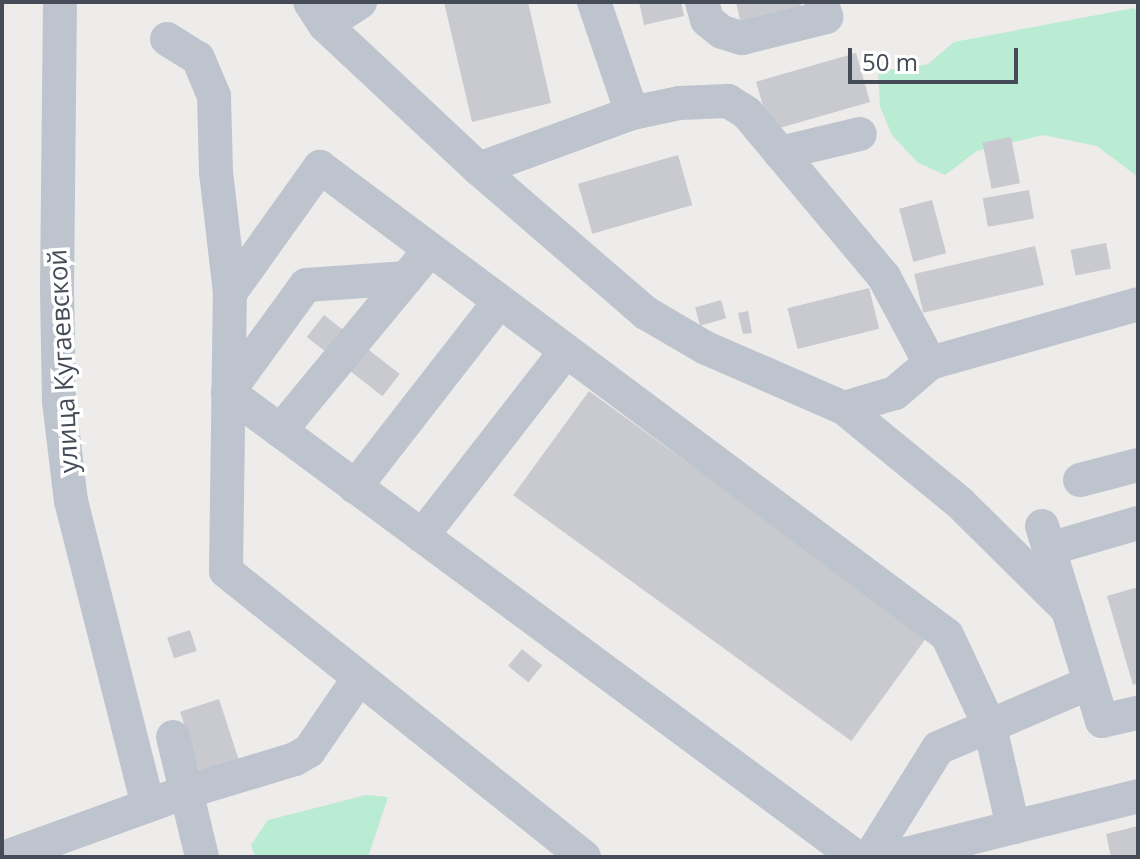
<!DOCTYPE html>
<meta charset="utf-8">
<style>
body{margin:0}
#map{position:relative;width:1140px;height:859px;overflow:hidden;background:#eeebeb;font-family:"Open Sans",sans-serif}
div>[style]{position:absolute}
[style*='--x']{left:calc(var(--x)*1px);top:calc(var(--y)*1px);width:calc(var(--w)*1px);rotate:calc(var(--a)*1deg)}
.green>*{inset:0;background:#baebd3}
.building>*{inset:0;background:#c9c9d0;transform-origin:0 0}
.minor>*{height:34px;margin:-17px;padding:0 17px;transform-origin:17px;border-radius:17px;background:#bdc4cd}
span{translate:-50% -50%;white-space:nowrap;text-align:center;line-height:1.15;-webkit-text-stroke:7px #fff;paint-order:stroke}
.street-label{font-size:26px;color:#454c57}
.frame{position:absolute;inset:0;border:4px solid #454c57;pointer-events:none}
.scale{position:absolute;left:848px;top:48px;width:170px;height:36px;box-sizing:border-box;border:4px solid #454c57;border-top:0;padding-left:10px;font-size:24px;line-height:28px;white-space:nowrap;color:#454c57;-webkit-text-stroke:6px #fff;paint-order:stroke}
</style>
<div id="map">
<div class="green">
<i style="clip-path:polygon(1134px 8px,1138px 11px,1138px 177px,1097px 146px,1043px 135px,977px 151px,945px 175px,917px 162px,892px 135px,880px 107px,878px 68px,901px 70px,928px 64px,954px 42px)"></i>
<i style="clip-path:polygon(366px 795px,388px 797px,368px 857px,255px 857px,251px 845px,268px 820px)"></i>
</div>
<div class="building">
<i style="clip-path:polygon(444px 2px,528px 2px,551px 103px,472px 122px)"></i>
<i style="clip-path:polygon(639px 2px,681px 2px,684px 16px,644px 25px)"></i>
<i style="clip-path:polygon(736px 2px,800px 2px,802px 9px,741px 24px)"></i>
<i style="left:856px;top:53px;width:51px;height:104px;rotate:74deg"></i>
<i style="left:1011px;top:137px;width:47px;height:29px;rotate:79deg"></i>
<i style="left:678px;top:155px;width:52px;height:104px;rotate:74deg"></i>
<i style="left:1029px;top:190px;width:29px;height:47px;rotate:80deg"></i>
<i style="left:932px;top:200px;width:55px;height:34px;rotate:75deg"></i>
<i style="left:1106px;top:243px;width:26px;height:36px;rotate:79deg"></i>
<i style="left:1035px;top:246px;width:40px;height:124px;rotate:77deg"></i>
<i style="left:869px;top:288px;width:42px;height:84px;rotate:76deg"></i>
<i style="left:721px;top:300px;width:19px;height:27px;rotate:74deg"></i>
<i style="clip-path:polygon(748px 311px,752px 333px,743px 334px,738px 313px)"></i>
<i style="left:324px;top:315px;width:96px;height:28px;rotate:38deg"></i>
<i style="left:589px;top:391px;width:418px;height:129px;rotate:36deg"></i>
<i style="clip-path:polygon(1138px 587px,1138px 683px,1133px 685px,1107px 596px)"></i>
<i style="left:190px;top:630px;width:22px;height:24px;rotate:72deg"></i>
<i style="left:522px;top:649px;width:26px;height:22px;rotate:39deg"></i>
<i style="left:219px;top:699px;width:95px;height:41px;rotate:72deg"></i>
<i style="clip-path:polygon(1138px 826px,1138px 857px,1111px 857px,1106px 834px)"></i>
</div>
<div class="minor">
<i style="--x:60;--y:2;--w:286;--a:90.6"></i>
<i style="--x:57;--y:288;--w:113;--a:89"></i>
<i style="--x:59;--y:401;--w:101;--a:83.2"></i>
<i style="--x:71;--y:501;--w:314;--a:75.8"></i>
<i style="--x:310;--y:2;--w:27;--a:57"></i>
<i style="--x:325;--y:25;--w:211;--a:43.1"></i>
<i style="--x:479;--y:169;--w:221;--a:40.8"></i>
<i style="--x:646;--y:313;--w:69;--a:30.3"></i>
<i style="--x:706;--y:348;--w:150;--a:23.5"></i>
<i style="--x:844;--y:408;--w:53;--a:-16.4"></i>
<i style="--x:895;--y:393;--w:46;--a:-40.6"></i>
<i style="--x:930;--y:363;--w:216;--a:-15.8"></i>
<i style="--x:594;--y:2;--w:117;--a:71.1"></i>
<i style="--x:702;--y:2;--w:19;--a:74"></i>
<i style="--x:707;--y:20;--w:19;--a:39"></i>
<i style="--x:722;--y:32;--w:21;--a:17"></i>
<i style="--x:742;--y:38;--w:87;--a:-14"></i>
<i style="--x:826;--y:17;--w:16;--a:-105"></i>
<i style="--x:325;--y:25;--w:42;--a:-33.3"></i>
<i style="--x:167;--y:39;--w:36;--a:32"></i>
<i style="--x:198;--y:58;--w:41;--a:67.2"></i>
<i style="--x:214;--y:96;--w:76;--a:88.5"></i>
<i style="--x:216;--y:172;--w:122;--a:83.4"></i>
<i style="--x:780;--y:153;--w:82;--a:-13.4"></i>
<i style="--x:479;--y:169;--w:163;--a:-20.1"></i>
<i style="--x:632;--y:113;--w:49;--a:-11.8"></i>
<i style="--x:680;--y:103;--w:48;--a:-2.4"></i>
<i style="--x:728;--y:101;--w:22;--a:32"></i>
<i style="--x:747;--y:113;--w:214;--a:50.1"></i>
<i style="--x:884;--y:277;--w:98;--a:61.9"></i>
<i style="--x:228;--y:392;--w:781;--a:36.52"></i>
<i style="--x:228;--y:392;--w:132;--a:-53.9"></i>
<i style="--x:306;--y:285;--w:101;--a:-4"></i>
<i style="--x:844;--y:408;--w:150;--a:39.3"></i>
<i style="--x:960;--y:503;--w:152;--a:44.7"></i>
<i style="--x:280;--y:431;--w:235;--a:-50.4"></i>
<i style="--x:1080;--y:480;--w:60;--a:-14.5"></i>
<i style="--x:355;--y:487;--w:234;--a:-52.1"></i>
<i style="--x:1042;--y:526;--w:204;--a:72.9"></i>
<i style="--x:1102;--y:721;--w:37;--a:-13"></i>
<i style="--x:422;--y:536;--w:233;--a:-52.1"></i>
<i style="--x:1049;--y:549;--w:93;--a:-16.3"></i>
<i style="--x:173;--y:737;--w:123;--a:76.4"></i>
<i style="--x:6;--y:857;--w:191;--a:-19.9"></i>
<i style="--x:186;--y:792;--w:114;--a:-16.8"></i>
<i style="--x:295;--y:759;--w:16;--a:-30"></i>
<i style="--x:309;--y:751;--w:88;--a:-55.6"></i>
<i style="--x:584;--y:857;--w:458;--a:-141.4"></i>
<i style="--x:226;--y:571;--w:278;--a:-89.2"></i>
<i style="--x:230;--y:293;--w:155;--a:-54.5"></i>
<i style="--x:320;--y:167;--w:782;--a:36.74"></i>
<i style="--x:947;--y:635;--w:102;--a:64.9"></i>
<i style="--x:990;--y:727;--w:103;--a:77"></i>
<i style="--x:870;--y:857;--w:128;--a:-58"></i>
<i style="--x:938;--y:748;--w:165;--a:-23.2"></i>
<i style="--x:894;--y:857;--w:252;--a:-14"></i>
</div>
<div class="street-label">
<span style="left:63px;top:361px;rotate:-93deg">улица Кугаевской</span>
</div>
<div class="frame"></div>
<div class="scale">50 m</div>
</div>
